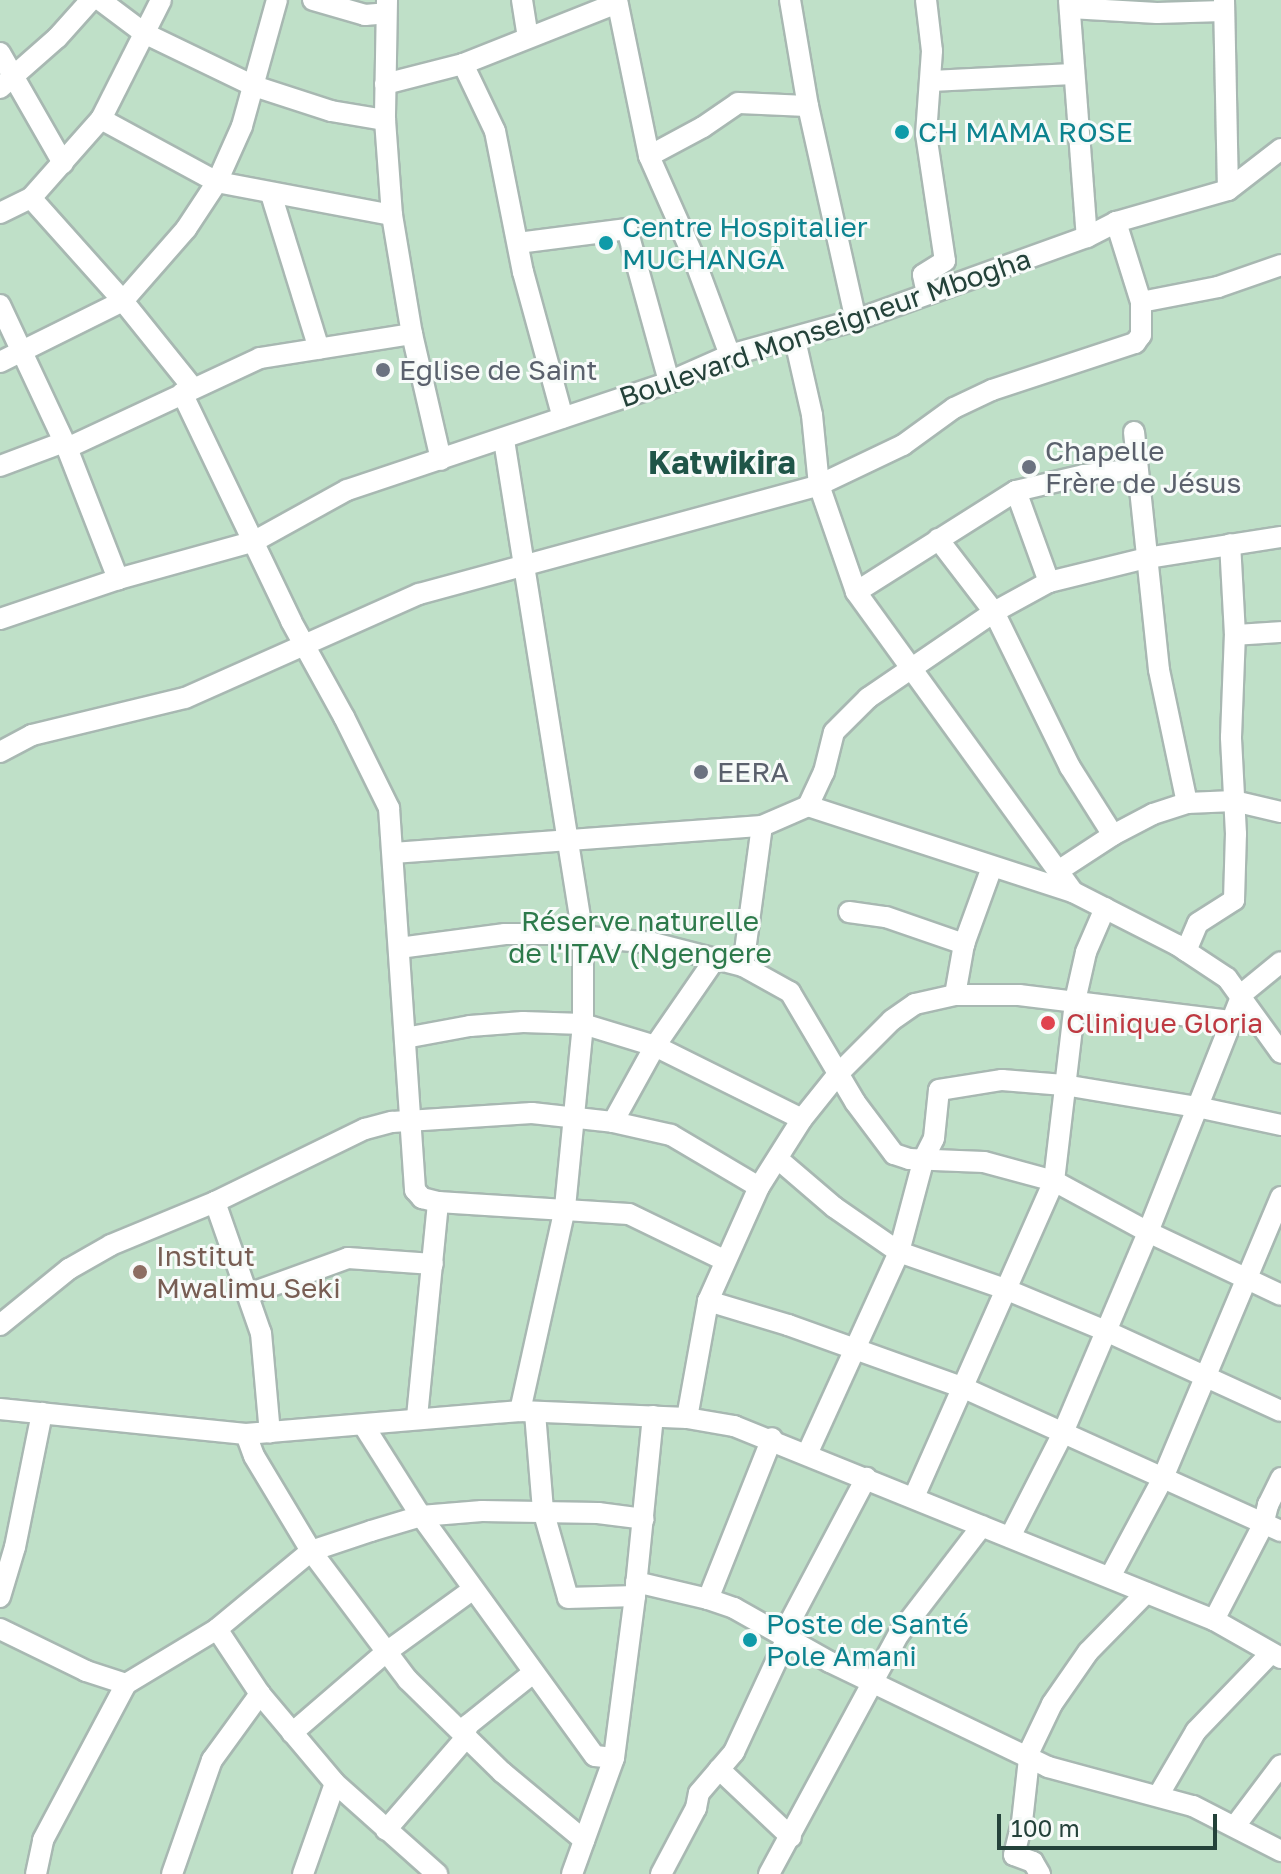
<!DOCTYPE html>
<meta charset="utf-8">
<style>
body{margin:0}
#map{position:relative;width:1281px;height:1874px;overflow:hidden;background:#e6efeb;font-family:"Golos Text",sans-serif}
div>[style]{position:absolute}
[style*='--x']{left:calc(var(--x)*1px);top:calc(var(--y)*1px);width:calc(var(--w)*1px);rotate:calc(var(--a)*1deg)}
.green>*{inset:0;background:#bfe0c8;transform-origin:0 0}
.roads{filter:drop-shadow(2px 0 #a8b8b2) drop-shadow(-2px 0 #a8b8b2) drop-shadow(0 2px #a8b8b2) drop-shadow(0 -2px #a8b8b2)}
.minor>*{height:20px;margin:-10px;padding:0 10px;transform-origin:10px;border-radius:10px;background:#fff}
.dots>*{width:22px;height:22px;translate:-50% -50%;box-sizing:border-box;border:4px solid #f7fbf9;border-radius:50%}
span{translate:-50% -50%;white-space:nowrap;text-align:center;line-height:1.15;-webkit-text-stroke:6px #f7fbf9;paint-order:stroke}
.culture-label{font-size:28px;color:#0d838f}
.left{translate:0 -50%;text-align:left}
.street-label{font-size:28px;color:#24423a}
.worship-label{font-size:28px;color:#5b616d}
.park-label{font-size:28px;color:#2d7a4b}
.health-label{font-size:28px;color:#be3a42}
.education-label{font-size:28px;color:#785e54}
.quarter-label{font-size:32px;color:#1f5548;font-weight:700}
.scale{position:absolute;left:997px;top:1814px;width:220px;height:36px;box-sizing:border-box;border:4px solid #24423a;border-top:0;padding-left:10px;font-size:24px;line-height:28px;white-space:nowrap;color:#24423a;-webkit-text-stroke:6px #f7fbf9;paint-order:stroke}
</style>
<div id="map">
<div class="green">
<i style="left:0;top:0;width:1281px;height:1874px"></i>
</div>
<div class="roads">
<div class="minor">
<i style="--x:100;--y:0;--w:55;--a:36.9"></i>
<i style="--x:144;--y:33;--w:122;--a:25.7"></i>
<i style="--x:254;--y:86;--w:81;--a:18"></i>
<i style="--x:331;--y:111;--w:55;--a:9.5"></i>
<i style="--x:313;--y:0;--w:54;--a:16.1"></i>
<i style="--x:365;--y:15;--w:21;--a:-5"></i>
<i style="--x:387;--y:0;--w:120;--a:91"></i>
<i style="--x:385;--y:120;--w:95;--a:85.8"></i>
<i style="--x:392;--y:215;--w:121;--a:80.5"></i>
<i style="--x:412;--y:334;--w:129;--a:77"></i>
<i style="--x:522;--y:0;--w:38;--a:81"></i>
<i style="--x:617;--y:0;--w:159;--a:78.4"></i>
<i style="--x:649;--y:156;--w:106;--a:66.1"></i>
<i style="--x:692;--y:253;--w:109;--a:69.6"></i>
<i style="--x:790;--y:0;--w:108;--a:80.4"></i>
<i style="--x:808;--y:106;--w:219;--a:77.4"></i>
<i style="--x:926;--y:0;--w:51;--a:83.3"></i>
<i style="--x:932;--y:51;--w:83;--a:94.1"></i>
<i style="--x:926;--y:134;--w:128;--a:81.5"></i>
<i style="--x:945;--y:261;--w:26;--a:148"></i>
<i style="--x:923;--y:275;--w:19;--a:78"></i>
<i style="--x:1069;--y:0;--w:238;--a:85.7"></i>
<i style="--x:1224;--y:0;--w:190;--a:88.8"></i>
<i style="--x:1070;--y:8;--w:87;--a:3.3"></i>
<i style="--x:1157;--y:13;--w:66;--a:-1.7"></i>
<i style="--x:0;--y:53;--w:127;--a:60.2"></i>
<i style="--x:463;--y:64;--w:74;--a:64.5"></i>
<i style="--x:495;--y:131;--w:144;--a:78.8"></i>
<i style="--x:523;--y:272;--w:151;--a:74.7"></i>
<i style="--x:931;--y:81;--w:142;--a:-2.8"></i>
<i style="--x:385;--y:84;--w:81;--a:-14.4"></i>
<i style="--x:463;--y:64;--w:166;--a:-21.6"></i>
<i style="--x:0;--y:88;--w:76;--a:-41.3"></i>
<i style="--x:57;--y:38;--w:51;--a:-48.2"></i>
<i style="--x:101;--y:119;--w:132;--a:28.5"></i>
<i style="--x:217;--y:182;--w:178;--a:10.7"></i>
<i style="--x:649;--y:156;--w:61;--a:-28.2"></i>
<i style="--x:703;--y:127;--w:42;--a:-34.4"></i>
<i style="--x:738;--y:103;--w:70;--a:2.5"></i>
<i style="--x:271;--y:194;--w:162;--a:72.8"></i>
<i style="--x:31;--y:198;--w:138;--a:48.2"></i>
<i style="--x:123;--y:301;--w:112;--a:51.2"></i>
<i style="--x:0;--y:213;--w:34;--a:-26"></i>
<i style="--x:31;--y:198;--w:106;--a:-48.5"></i>
<i style="--x:101;--y:119;--w:133;--a:-63.2"></i>
<i style="--x:518;--y:243;--w:110;--a:-7.3"></i>
<i style="--x:627;--y:229;--w:159;--a:74.6"></i>
<i style="--x:1141;--y:302;--w:78;--a:-11"></i>
<i style="--x:1218;--y:287;--w:67;--a:-19.2"></i>
<i style="--x:0;--y:305;--w:158;--a:64.9"></i>
<i style="--x:67;--y:448;--w:141;--a:68.7"></i>
<i style="--x:795;--y:340;--w:77;--a:77.2"></i>
<i style="--x:812;--y:415;--w:70;--a:84.3"></i>
<i style="--x:819;--y:485;--w:113;--a:70.9"></i>
<i style="--x:856;--y:592;--w:370;--a:54.1"></i>
<i style="--x:0;--y:362;--w:137;--a:-26.4"></i>
<i style="--x:123;--y:301;--w:96;--a:-48.8"></i>
<i style="--x:186;--y:229;--w:56;--a:-56.6"></i>
<i style="--x:217;--y:182;--w:61;--a:-65.9"></i>
<i style="--x:242;--y:126;--w:131;--a:-74.5"></i>
<i style="--x:182;--y:393;--w:253;--a:64.4"></i>
<i style="--x:291;--y:621;--w:110;--a:61.1"></i>
<i style="--x:344;--y:717;--w:102;--a:63.7"></i>
<i style="--x:389;--y:808;--w:383;--a:86.1"></i>
<i style="--x:415;--y:1190;--w:11;--a:49"></i>
<i style="--x:422;--y:1198;--w:16;--a:14"></i>
<i style="--x:438;--y:1202;--w:191;--a:3.6"></i>
<i style="--x:629;--y:1214;--w:106;--a:25.8"></i>
<i style="--x:1134;--y:432;--w:239;--a:84"></i>
<i style="--x:1159;--y:670;--w:136;--a:78.1"></i>
<i style="--x:504;--y:440;--w:502;--a:80.95"></i>
<i style="--x:583;--y:936;--w:88;--a:90"></i>
<i style="--x:583;--y:1024;--w:185;--a:95.6"></i>
<i style="--x:565;--y:1208;--w:208;--a:102.5"></i>
<i style="--x:67;--y:448;--w:213;--a:-25"></i>
<i style="--x:260;--y:358;--w:154;--a:-9"></i>
<i style="--x:0;--y:466;--w:68;--a:-20.6"></i>
<i style="--x:1016;--y:491;--w:97;--a:70.1"></i>
<i style="--x:938;--y:539;--w:92;--a:52.5"></i>
<i style="--x:994;--y:612;--w:173;--a:63.9"></i>
<i style="--x:1070;--y:767;--w:80;--a:57.7"></i>
<i style="--x:856;--y:592;--w:189;--a:-32.3"></i>
<i style="--x:1016;--y:491;--w:70;--a:-13.2"></i>
<i style="--x:1084;--y:475;--w:53;--a:-6.5"></i>
<i style="--x:0;--y:619;--w:125;--a:-18.7"></i>
<i style="--x:118;--y:579;--w:142;--a:-15.5"></i>
<i style="--x:255;--y:541;--w:105;--a:-29"></i>
<i style="--x:347;--y:490;--w:340;--a:-18.5"></i>
<i style="--x:669;--y:382;--w:67;--a:-23.9"></i>
<i style="--x:730;--y:355;--w:131;--a:-15.5"></i>
<i style="--x:856;--y:320;--w:245;--a:-19.8"></i>
<i style="--x:1087;--y:237;--w:33;--a:-27"></i>
<i style="--x:1116;--y:222;--w:116;--a:-15.9"></i>
<i style="--x:1228;--y:190;--w:67;--a:-37.7"></i>
<i style="--x:1235;--y:635;--w:46;--a:-3.7"></i>
<i style="--x:0;--y:752;--w:36;--a:-28"></i>
<i style="--x:32;--y:735;--w:157;--a:-13.6"></i>
<i style="--x:185;--y:698;--w:256;--a:-24"></i>
<i style="--x:419;--y:594;--w:415;--a:-15.2"></i>
<i style="--x:819;--y:485;--w:93;--a:-25.5"></i>
<i style="--x:903;--y:445;--w:63;--a:-36"></i>
<i style="--x:954;--y:408;--w:42;--a:-25.3"></i>
<i style="--x:992;--y:390;--w:151;--a:-18.2"></i>
<i style="--x:1135;--y:343;--w:10;--a:-53"></i>
<i style="--x:1141;--y:335;--w:33;--a:-90"></i>
<i style="--x:1141;--y:302;--w:84;--a:-107.4"></i>
<i style="--x:808;--y:806;--w:38;--a:-65"></i>
<i style="--x:824;--y:772;--w:41;--a:-76"></i>
<i style="--x:834;--y:732;--w:48;--a:-45"></i>
<i style="--x:868;--y:698;--w:153;--a:-34.3"></i>
<i style="--x:994;--y:612;--w:63;--a:-28.6"></i>
<i style="--x:1049;--y:582;--w:101;--a:-13.8"></i>
<i style="--x:1147;--y:558;--w:136;--a:-8.9"></i>
<i style="--x:393;--y:853;--w:370;--a:-4.2"></i>
<i style="--x:762;--y:826;--w:50;--a:-23.5"></i>
<i style="--x:808;--y:806;--w:279;--a:18"></i>
<i style="--x:1073;--y:892;--w:117;--a:27"></i>
<i style="--x:1177;--y:945;--w:60;--a:33.4"></i>
<i style="--x:1227;--y:978;--w:92;--a:54.2"></i>
<i style="--x:1058;--y:871;--w:66;--a:-33.2"></i>
<i style="--x:1113;--y:835;--w:45;--a:-27.7"></i>
<i style="--x:1153;--y:814;--w:36;--a:-18"></i>
<i style="--x:1187;--y:803;--w:47;--a:-2.4"></i>
<i style="--x:1234;--y:801;--w:48;--a:13.2"></i>
<i style="--x:849;--y:912;--w:37;--a:8"></i>
<i style="--x:886;--y:917;--w:83;--a:19.1"></i>
<i style="--x:399;--y:948;--w:107;--a:-7.5"></i>
<i style="--x:505;--y:934;--w:53;--a:0"></i>
<i style="--x:558;--y:934;--w:95;--a:5.4"></i>
<i style="--x:653;--y:943;--w:93;--a:14.3"></i>
<i style="--x:743;--y:966;--w:54;--a:29"></i>
<i style="--x:790;--y:992;--w:128;--a:59.4"></i>
<i style="--x:855;--y:1102;--w:65;--a:53.1"></i>
<i style="--x:894;--y:1154;--w:16;--a:18"></i>
<i style="--x:909;--y:1159;--w:75;--a:2.3"></i>
<i style="--x:984;--y:1162;--w:73;--a:15.2"></i>
<i style="--x:1054;--y:1181;--w:107;--a:28.5"></i>
<i style="--x:1148;--y:1232;--w:147;--a:25.3"></i>
<i style="--x:1186;--y:951;--w:30;--a:-67"></i>
<i style="--x:1198;--y:923;--w:43;--a:-32.6"></i>
<i style="--x:1234;--y:900;--w:66;--a:-88.3"></i>
<i style="--x:1236;--y:834;--w:97;--a:-93"></i>
<i style="--x:1231;--y:737;--w:102;--a:-87.8"></i>
<i style="--x:1235;--y:635;--w:91;--a:-93.1"></i>
<i style="--x:743;--y:966;--w:141;--a:-82.3"></i>
<i style="--x:955;--y:995;--w:52;--a:-80"></i>
<i style="--x:964;--y:944;--w:82;--a:-70"></i>
<i style="--x:405;--y:1038;--w:66;--a:-10.5"></i>
<i style="--x:470;--y:1026;--w:53;--a:-4.3"></i>
<i style="--x:523;--y:1022;--w:60;--a:1.9"></i>
<i style="--x:583;--y:1024;--w:75;--a:17"></i>
<i style="--x:655;--y:1046;--w:164;--a:26.4"></i>
<i style="--x:613;--y:1122;--w:87;--a:-61.1"></i>
<i style="--x:655;--y:1046;--w:106;--a:-55.4"></i>
<i style="--x:778;--y:1159;--w:74;--a:40.6"></i>
<i style="--x:834;--y:1207;--w:79;--a:34.7"></i>
<i style="--x:899;--y:1252;--w:112;--a:19.2"></i>
<i style="--x:1005;--y:1289;--w:109;--a:22.6"></i>
<i style="--x:1106;--y:1331;--w:192;--a:24.6"></i>
<i style="--x:215;--y:1202;--w:139;--a:70.7"></i>
<i style="--x:261;--y:1333;--w:100;--a:84.9"></i>
<i style="--x:249;--y:1294;--w:105;--a:-20"></i>
<i style="--x:348;--y:1258;--w:85;--a:4"></i>
<i style="--x:708;--y:1301;--w:84;--a:16.7"></i>
<i style="--x:788;--y:1325;--w:187;--a:19.7"></i>
<i style="--x:964;--y:1388;--w:348;--a:24.3"></i>
<i style="--x:0;--y:1325;--w:89;--a:-39.1"></i>
<i style="--x:69;--y:1269;--w:48;--a:-29.7"></i>
<i style="--x:111;--y:1245;--w:113;--a:-22.5"></i>
<i style="--x:215;--y:1202;--w:167;--a:-26"></i>
<i style="--x:365;--y:1129;--w:28;--a:-15"></i>
<i style="--x:392;--y:1122;--w:140;--a:-3.7"></i>
<i style="--x:532;--y:1113;--w:81;--a:6.3"></i>
<i style="--x:613;--y:1122;--w:59;--a:12.6"></i>
<i style="--x:671;--y:1135;--w:102;--a:30.6"></i>
<i style="--x:0;--y:1409;--w:247;--a:5.8"></i>
<i style="--x:246;--y:1434;--w:275;--a:-4.8"></i>
<i style="--x:520;--y:1411;--w:167;--a:2.4"></i>
<i style="--x:687;--y:1418;--w:48;--a:9.7"></i>
<i style="--x:734;--y:1426;--w:518;--a:22.01"></i>
<i style="--x:1214;--y:1620;--w:77;--a:29.6"></i>
<i style="--x:535;--y:1413;--w:97;--a:85.3"></i>
<i style="--x:543;--y:1510;--w:91;--a:74.1"></i>
<i style="--x:568;--y:1598;--w:67;--a:-1.7"></i>
<i style="--x:417;--y:1417;--w:216;--a:-84.4"></i>
<i style="--x:687;--y:1418;--w:119;--a:-79.8"></i>
<i style="--x:708;--y:1301;--w:125;--a:-65.9"></i>
<i style="--x:759;--y:1187;--w:80;--a:-57.7"></i>
<i style="--x:802;--y:1119;--w:58;--a:-51.3"></i>
<i style="--x:838;--y:1074;--w:76;--a:-45"></i>
<i style="--x:892;--y:1020;--w:28;--a:-35"></i>
<i style="--x:915;--y:1004;--w:41;--a:-12.7"></i>
<i style="--x:955;--y:995;--w:64;--a:0"></i>
<i style="--x:1019;--y:995;--w:215;--a:7"></i>
<i style="--x:364;--y:1426;--w:107;--a:57.7"></i>
<i style="--x:421;--y:1516;--w:296;--a:54.1"></i>
<i style="--x:595;--y:1756;--w:19;--a:6"></i>
<i style="--x:246;--y:1434;--w:23;--a:70"></i>
<i style="--x:254;--y:1456;--w:111;--a:59"></i>
<i style="--x:311;--y:1551;--w:161;--a:53.1"></i>
<i style="--x:408;--y:1680;--w:132;--a:44.4"></i>
<i style="--x:502;--y:1772;--w:107;--a:39.7"></i>
<i style="--x:808;--y:1452;--w:220;--a:-65.5"></i>
<i style="--x:899;--y:1252;--w:97;--a:-75.1"></i>
<i style="--x:924;--y:1158;--w:22;--a:-63"></i>
<i style="--x:934;--y:1138;--w:48;--a:-84.1"></i>
<i style="--x:939;--y:1090;--w:64;--a:-9"></i>
<i style="--x:1002;--y:1080;--w:62;--a:4.6"></i>
<i style="--x:1064;--y:1085;--w:135;--a:9.4"></i>
<i style="--x:1197;--y:1107;--w:86;--a:12.1"></i>
<i style="--x:914;--y:1497;--w:346;--a:-66.1"></i>
<i style="--x:1054;--y:1181;--w:181;--a:-83.3"></i>
<i style="--x:1075;--y:1001;--w:50;--a:-77.3"></i>
<i style="--x:1086;--y:952;--w:48;--a:-66.6"></i>
<i style="--x:1010;--y:1537;--w:114;--a:-63"></i>
<i style="--x:1062;--y:1435;--w:220;--a:-67"></i>
<i style="--x:1148;--y:1232;--w:256;--a:-68.4"></i>
<i style="--x:1242;--y:994;--w:50;--a:-39.4"></i>
<i style="--x:1110;--y:1577;--w:110;--a:-61.8"></i>
<i style="--x:1162;--y:1480;--w:307;--a:-67.2"></i>
<i style="--x:636;--y:1582;--w:74;--a:13.3"></i>
<i style="--x:708;--y:1599;--w:28;--a:19"></i>
<i style="--x:734;--y:1608;--w:110;--a:29.4"></i>
<i style="--x:830;--y:1662;--w:242;--a:25.7"></i>
<i style="--x:1048;--y:1767;--w:150;--a:15.1"></i>
<i style="--x:1193;--y:1806;--w:99;--a:27.1"></i>
<i style="--x:0;--y:1597;--w:52;--a:-73.3"></i>
<i style="--x:15;--y:1547;--w:137;--a:-78.6"></i>
<i style="--x:708;--y:1599;--w:173;--a:-68.3"></i>
<i style="--x:1214;--y:1620;--w:107;--a:-62.7"></i>
<i style="--x:1263;--y:1525;--w:21;--a:-76"></i>
<i style="--x:1268;--y:1505;--w:30;--a:-64"></i>
<i style="--x:0;--y:1629;--w:96;--a:26"></i>
<i style="--x:86;--y:1671;--w:42;--a:18"></i>
<i style="--x:126;--y:1684;--w:106;--a:-31.1"></i>
<i style="--x:217;--y:1629;--w:122;--a:-39.7"></i>
<i style="--x:311;--y:1551;--w:63;--a:-18.4"></i>
<i style="--x:371;--y:1531;--w:52;--a:-16.7"></i>
<i style="--x:421;--y:1516;--w:61;--a:-4.7"></i>
<i style="--x:482;--y:1511;--w:116;--a:1"></i>
<i style="--x:598;--y:1513;--w:46;--a:7.4"></i>
<i style="--x:217;--y:1629;--w:78;--a:56.5"></i>
<i style="--x:260;--y:1694;--w:116;--a:49.9"></i>
<i style="--x:335;--y:1783;--w:137;--a:41.7"></i>
<i style="--x:783;--y:1635;--w:178;--a:-62.1"></i>
<i style="--x:292;--y:1733;--w:123;--a:-40.7"></i>
<i style="--x:385;--y:1653;--w:107;--a:-35.9"></i>
<i style="--x:719;--y:1769;--w:99;--a:43.4"></i>
<i style="--x:1158;--y:1796;--w:75;--a:-59.7"></i>
<i style="--x:1196;--y:1731;--w:108;--a:-46.1"></i>
<i style="--x:1235;--y:1826;--w:76;--a:-53"></i>
<i style="--x:386;--y:1830;--w:118;--a:-49.1"></i>
<i style="--x:463;--y:1741;--w:17;--a:-73"></i>
<i style="--x:468;--y:1725;--w:83;--a:-38.7"></i>
<i style="--x:36;--y:1874;--w:35;--a:-78"></i>
<i style="--x:43;--y:1840;--w:177;--a:-62"></i>
<i style="--x:172;--y:1874;--w:121;--a:-70.7"></i>
<i style="--x:212;--y:1760;--w:82;--a:-54"></i>
<i style="--x:303;--y:1874;--w:96;--a:-70.6"></i>
<i style="--x:572;--y:1874;--w:123;--a:-70.1"></i>
<i style="--x:614;--y:1758;--w:163;--a:-82.6"></i>
<i style="--x:635;--y:1596;--w:181;--a:-84.3"></i>
<i style="--x:661;--y:1874;--w:75;--a:-62.1"></i>
<i style="--x:696;--y:1808;--w:15;--a:-79"></i>
<i style="--x:699;--y:1793;--w:54;--a:-49.5"></i>
<i style="--x:734;--y:1752;--w:126;--a:-65.1"></i>
<i style="--x:769;--y:1874;--w:273;--a:-61.6"></i>
<i style="--x:899;--y:1634;--w:136;--a:-52.5"></i>
<i style="--x:1040;--y:1874;--w:14;--a:-120"></i>
<i style="--x:1033;--y:1862;--w:20;--a:-160"></i>
<i style="--x:1014;--y:1855;--w:34;--a:-76"></i>
<i style="--x:1022;--y:1822;--w:72;--a:-83.7"></i>
<i style="--x:1030;--y:1750;--w:51;--a:-64.4"></i>
<i style="--x:1052;--y:1704;--w:63;--a:-55.3"></i>
<i style="--x:1088;--y:1652;--w:83;--a:-45.5"></i>
</div>
</div>
<div class="dots">
<i style="left:902px;top:132px;background:#0f9aa8"></i>
<i style="left:606px;top:243px;background:#0f9aa8"></i>
<i style="left:383px;top:370px;background:#6b7280"></i>
<i style="left:1029px;top:467px;background:#6b7280"></i>
<i style="left:701px;top:772px;background:#6b7280"></i>
<i style="left:1048px;top:1023px;background:#e0444e"></i>
<i style="left:140px;top:1272px;background:#8d6e63"></i>
<i style="left:750px;top:1640px;background:#0f9aa8"></i>
</div>
<div class="culture-label">
<span class="left" style="left:918px;top:132px">CH MAMA ROSE</span>
<span class="left" style="left:622px;top:243px">Centre Hospitalier<br>MUCHANGA</span>
<span class="left" style="left:766px;top:1640px">Poste de Santé<br>Pole Amani</span>
</div>
<div class="street-label">
<span style="left:825px;top:328px;rotate:-19deg">Boulevard Monseigneur Mbogha</span>
</div>
<div class="worship-label">
<span class="left" style="left:399px;top:370px">Eglise de Saint</span>
<span class="left" style="left:1045px;top:467px">Chapelle<br>Frère de Jésus</span>
<span class="left" style="left:717px;top:772px">EERA</span>
</div>
<div class="park-label">
<span style="left:640px;top:937px">Réserve naturelle<br>de l'ITAV (Ngengere</span>
</div>
<div class="health-label">
<span class="left" style="left:1066px;top:1023px">Clinique Gloria</span>
</div>
<div class="education-label">
<span class="left" style="left:156px;top:1272px">Institut<br>Mwalimu Seki</span>
</div>
<div class="quarter-label">
<span style="left:722px;top:462px">Katwikira</span>
</div>
<div class="scale">100 m</div>
</div>
